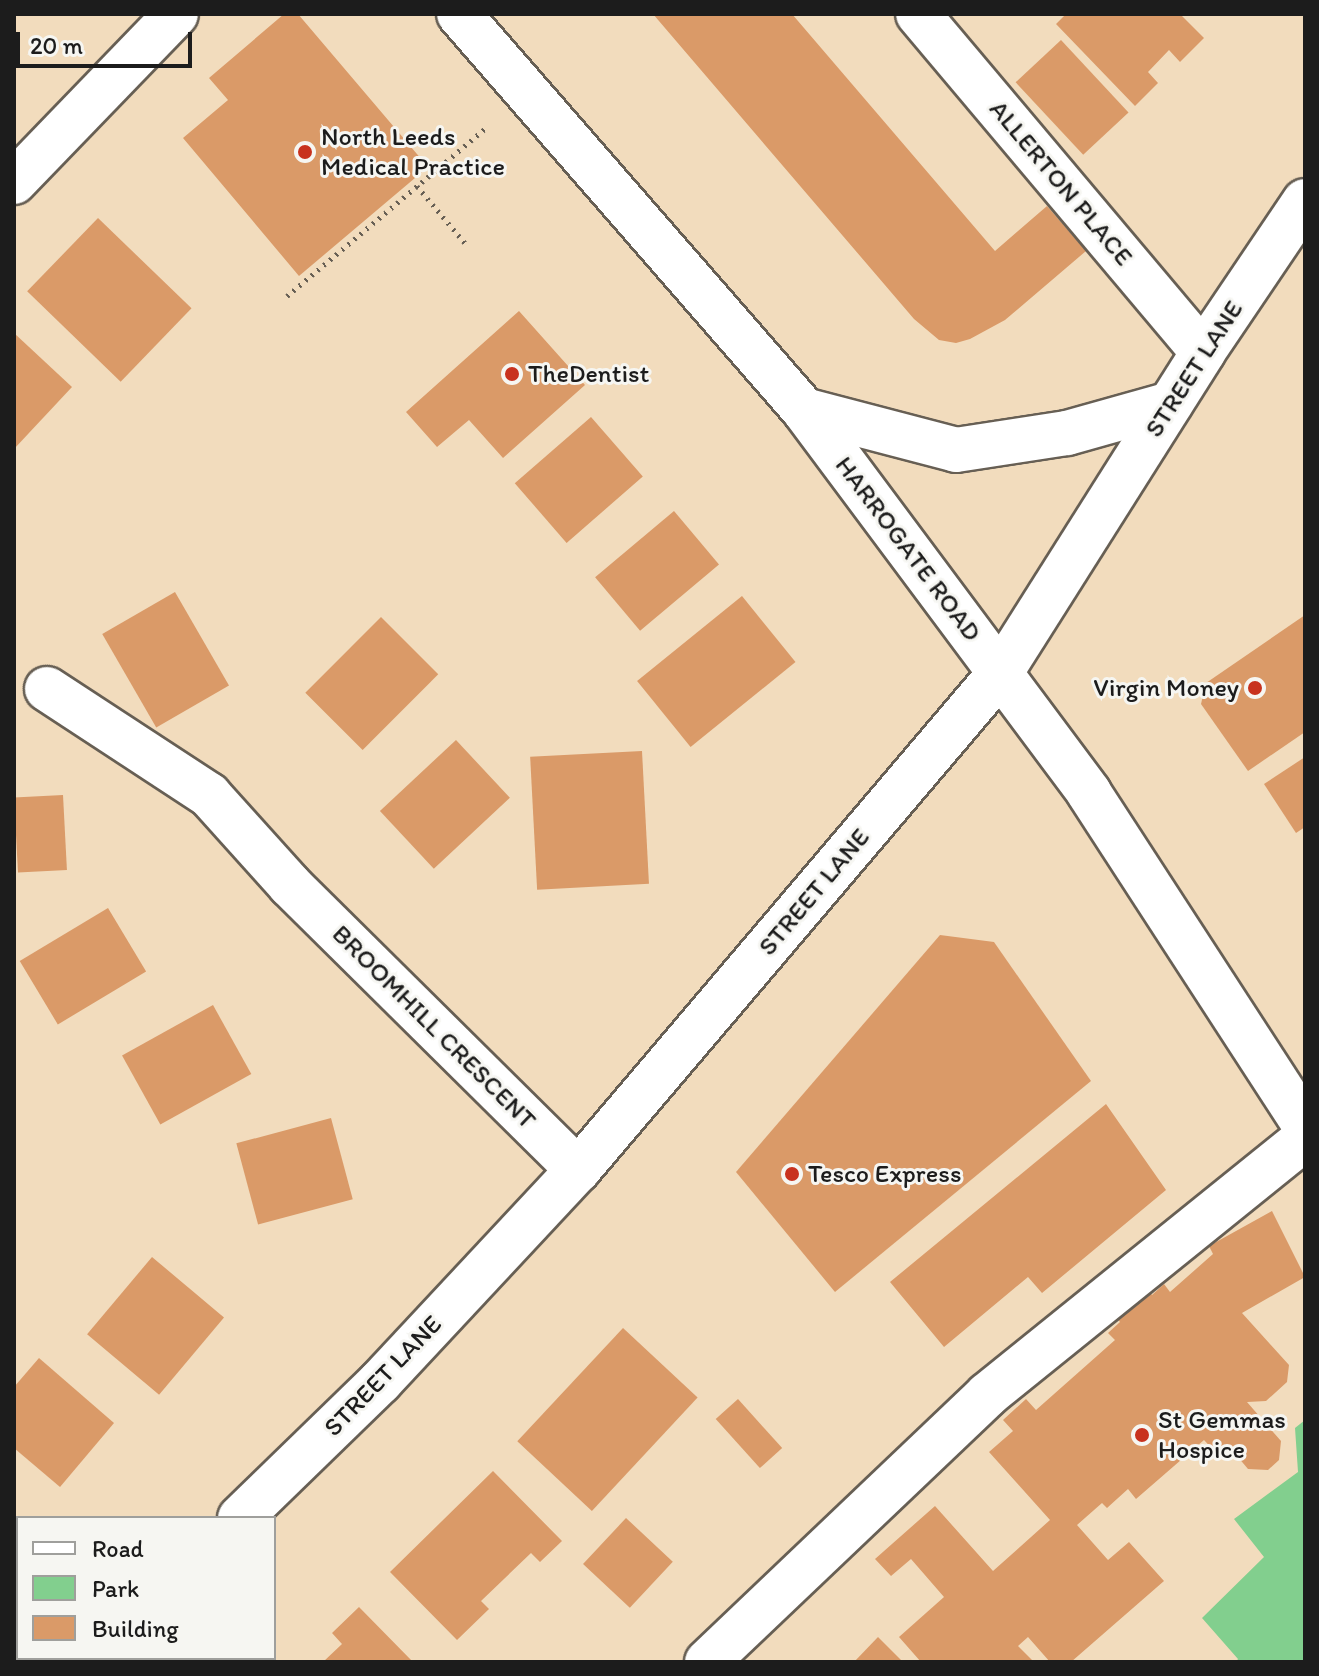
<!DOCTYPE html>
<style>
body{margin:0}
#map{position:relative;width:1319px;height:1676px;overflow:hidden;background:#f2dcbd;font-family:Itim,sans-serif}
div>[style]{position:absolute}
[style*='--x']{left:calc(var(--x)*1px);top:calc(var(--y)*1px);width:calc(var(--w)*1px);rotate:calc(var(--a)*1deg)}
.green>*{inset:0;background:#82cf8e}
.building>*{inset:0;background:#da9a68;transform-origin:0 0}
.path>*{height:5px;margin-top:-2.5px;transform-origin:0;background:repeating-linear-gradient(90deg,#675f54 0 2px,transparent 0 8px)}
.roads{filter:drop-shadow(2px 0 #675f54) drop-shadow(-2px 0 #675f54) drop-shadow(0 2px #675f54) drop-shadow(0 -2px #675f54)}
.minor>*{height:44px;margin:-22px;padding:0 22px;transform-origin:22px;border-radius:22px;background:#fff}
.dots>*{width:22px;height:22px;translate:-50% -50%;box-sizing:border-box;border:4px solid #f6f6f2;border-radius:50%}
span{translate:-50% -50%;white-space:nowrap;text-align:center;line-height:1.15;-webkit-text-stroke:6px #f6f6f2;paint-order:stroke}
.poi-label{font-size:26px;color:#1c1c1c}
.left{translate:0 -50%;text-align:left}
.right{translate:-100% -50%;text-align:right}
.street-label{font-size:26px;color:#1c1c1c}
.frame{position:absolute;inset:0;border:16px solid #1c1c1c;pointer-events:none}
.legend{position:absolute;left:16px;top:1516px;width:260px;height:144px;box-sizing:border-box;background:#f6f6f2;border:2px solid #9f9f9c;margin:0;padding:10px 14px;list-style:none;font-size:24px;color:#1c1c1c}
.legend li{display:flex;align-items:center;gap:16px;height:40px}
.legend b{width:40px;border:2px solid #9f9f9c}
.scale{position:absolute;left:16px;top:32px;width:176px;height:36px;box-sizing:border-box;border:4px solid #1c1c1c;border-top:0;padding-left:10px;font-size:24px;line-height:28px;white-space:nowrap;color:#1c1c1c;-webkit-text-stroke:6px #f6f6f2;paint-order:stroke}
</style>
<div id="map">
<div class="green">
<i style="clip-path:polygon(1305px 1420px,1305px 1662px,1236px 1662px,1238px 1659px,1202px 1618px,1264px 1557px,1234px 1519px,1298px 1472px,1295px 1428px)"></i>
</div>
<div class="building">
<i style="clip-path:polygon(284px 14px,298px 14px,428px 167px,299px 276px,183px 138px,228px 100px,209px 78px)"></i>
<i style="clip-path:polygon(653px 14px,792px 14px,995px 251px,1047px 206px,1086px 251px,1005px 320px,970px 339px,956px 343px,939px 340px,914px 319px)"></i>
<i style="clip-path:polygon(1066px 14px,1180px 14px,1204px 38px,1180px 62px,1169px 50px,1148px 72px,1158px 83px,1135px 106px,1056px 24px)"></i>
<i style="left:1061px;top:40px;width:99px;height:62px;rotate:47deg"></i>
<i style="left:98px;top:218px;width:130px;height:102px;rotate:44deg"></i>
<i style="clip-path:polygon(519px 311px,585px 385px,503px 458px,469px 420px,437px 447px,406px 412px)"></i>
<i style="clip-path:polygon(14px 333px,72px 387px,14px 449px)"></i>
<i style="left:591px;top:417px;width:79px;height:101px;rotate:49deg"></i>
<i style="left:674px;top:511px;width:70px;height:103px;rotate:50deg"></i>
<i style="left:175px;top:592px;width:108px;height:84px;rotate:60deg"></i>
<i style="left:742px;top:596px;width:85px;height:135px;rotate:51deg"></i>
<i style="clip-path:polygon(1305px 615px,1305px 732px,1248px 771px,1201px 704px,1206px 683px)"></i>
<i style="left:381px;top:617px;width:81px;height:107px;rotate:45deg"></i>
<i style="left:456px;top:740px;width:79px;height:104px;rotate:47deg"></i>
<i style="left:642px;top:751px;width:133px;height:112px;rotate:87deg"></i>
<i style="clip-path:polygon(1305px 757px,1305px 827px,1296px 833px,1264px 784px)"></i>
<i style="left:63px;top:795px;width:75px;height:49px;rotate:87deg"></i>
<i style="left:108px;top:908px;width:74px;height:103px;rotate:59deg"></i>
<i style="clip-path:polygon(940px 935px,994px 942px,1091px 1081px,835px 1292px,736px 1172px)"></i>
<i style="left:213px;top:1005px;width:79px;height:104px;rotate:61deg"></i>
<i style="clip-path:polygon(1106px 1104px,1166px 1190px,1042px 1293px,1028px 1277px,944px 1347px,890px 1282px)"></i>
<i style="left:331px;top:1118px;width:84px;height:98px;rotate:75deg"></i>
<i style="clip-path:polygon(1272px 1211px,1305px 1277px,1242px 1313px,1289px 1365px,1287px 1382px,1266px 1401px,1247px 1402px,1281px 1441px,1279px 1460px,1268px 1470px,1248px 1469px,1227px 1444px,1217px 1454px,1204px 1440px,1136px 1499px,1128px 1489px,1107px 1508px,1102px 1503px,1077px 1525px,1108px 1560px,1129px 1542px,1164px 1581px,1071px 1662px,1050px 1662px,1028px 1637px,1018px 1646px,1034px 1662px,921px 1662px,899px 1637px,944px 1597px,911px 1559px,891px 1576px,875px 1559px,935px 1506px,993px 1571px,1050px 1520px,989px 1452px,1013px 1431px,1003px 1420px,1026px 1399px,1036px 1410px,1115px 1340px,1108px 1333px,1120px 1322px,1112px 1312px,1143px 1284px,1152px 1295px,1164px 1284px,1170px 1292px,1213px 1254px,1209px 1246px)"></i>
<i style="left:152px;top:1257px;width:94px;height:101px;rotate:40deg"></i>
<i style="left:623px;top:1328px;width:102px;height:155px;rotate:43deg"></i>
<i style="clip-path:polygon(39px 1358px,114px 1423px,60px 1487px,14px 1448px,14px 1387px)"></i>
<i style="left:738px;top:1399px;width:66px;height:30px;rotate:48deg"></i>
<i style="clip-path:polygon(493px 1471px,562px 1541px,540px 1562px,531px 1553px,481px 1601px,489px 1609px,457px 1640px,390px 1572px)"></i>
<i style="left:626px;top:1518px;width:64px;height:63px;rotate:43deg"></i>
<i style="clip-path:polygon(359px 1607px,413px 1662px,323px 1662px,342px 1644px,332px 1633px)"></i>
<i style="clip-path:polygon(878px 1637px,903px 1662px,854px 1662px)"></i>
</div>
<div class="path">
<i style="--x:417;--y:186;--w:75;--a:49.9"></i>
<i style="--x:287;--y:296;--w:263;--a:-40.2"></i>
</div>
<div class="roads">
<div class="minor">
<i style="--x:459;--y:14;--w:525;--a:48.94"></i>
<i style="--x:804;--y:410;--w:477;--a:53.3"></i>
<i style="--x:1089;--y:793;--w:396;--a:57"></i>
<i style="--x:918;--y:14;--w:442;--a:49.9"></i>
<i style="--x:14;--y:182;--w:233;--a:-46"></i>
<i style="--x:804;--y:410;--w:157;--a:14.7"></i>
<i style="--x:956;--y:450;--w:112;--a:-8.7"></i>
<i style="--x:1067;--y:433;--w:107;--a:-15.7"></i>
<i style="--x:47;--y:689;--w:194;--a:33.2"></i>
<i style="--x:209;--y:795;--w:121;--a:48"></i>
<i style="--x:290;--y:885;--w:405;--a:44.7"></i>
<i style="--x:240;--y:1518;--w:195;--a:-44.2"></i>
<i style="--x:380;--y:1382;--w:290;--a:-47"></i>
<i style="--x:578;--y:1170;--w:653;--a:-49.66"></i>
<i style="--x:1001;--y:672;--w:378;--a:-57.7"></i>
<i style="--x:1203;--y:352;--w:182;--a:-56"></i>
<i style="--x:92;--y:1662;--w:6;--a:-45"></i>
<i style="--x:707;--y:1662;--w:387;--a:-43.6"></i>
<i style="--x:987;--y:1395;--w:409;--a:-38.9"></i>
</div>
</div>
<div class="dots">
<i style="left:305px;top:152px;background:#c8321e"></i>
<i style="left:512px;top:374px;background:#c8321e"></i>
<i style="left:1255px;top:688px;background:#c8321e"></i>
<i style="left:792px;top:1174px;background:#c8321e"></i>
<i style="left:1142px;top:1435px;background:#c8321e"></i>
</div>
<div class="poi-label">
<span class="left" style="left:321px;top:152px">North Leeds<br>Medical Practice</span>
<span class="left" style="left:528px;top:374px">TheDentist</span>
<span class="right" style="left:1239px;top:688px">Virgin Money</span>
<span class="left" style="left:808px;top:1174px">Tesco Express</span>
<span class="left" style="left:1158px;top:1435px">St Gemmas<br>Hospice</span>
</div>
<div class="street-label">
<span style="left:1061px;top:183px;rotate:50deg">ALLERTON PLACE</span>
<span style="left:1194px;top:369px;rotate:-57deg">STREET LANE</span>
<span style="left:908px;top:549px;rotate:53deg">HARROGATE ROAD</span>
<span style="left:814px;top:892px;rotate:-50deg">STREET LANE</span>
<span style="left:434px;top:1027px;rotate:45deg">BROOMHILL CRESCENT</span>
<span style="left:383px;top:1376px;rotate:-46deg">STREET LANE</span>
</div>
<div class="frame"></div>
<ul class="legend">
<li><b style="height:10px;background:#fff"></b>Road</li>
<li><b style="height:22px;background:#82cf8e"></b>Park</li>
<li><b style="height:22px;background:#da9a68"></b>Building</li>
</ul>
<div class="scale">20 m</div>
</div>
